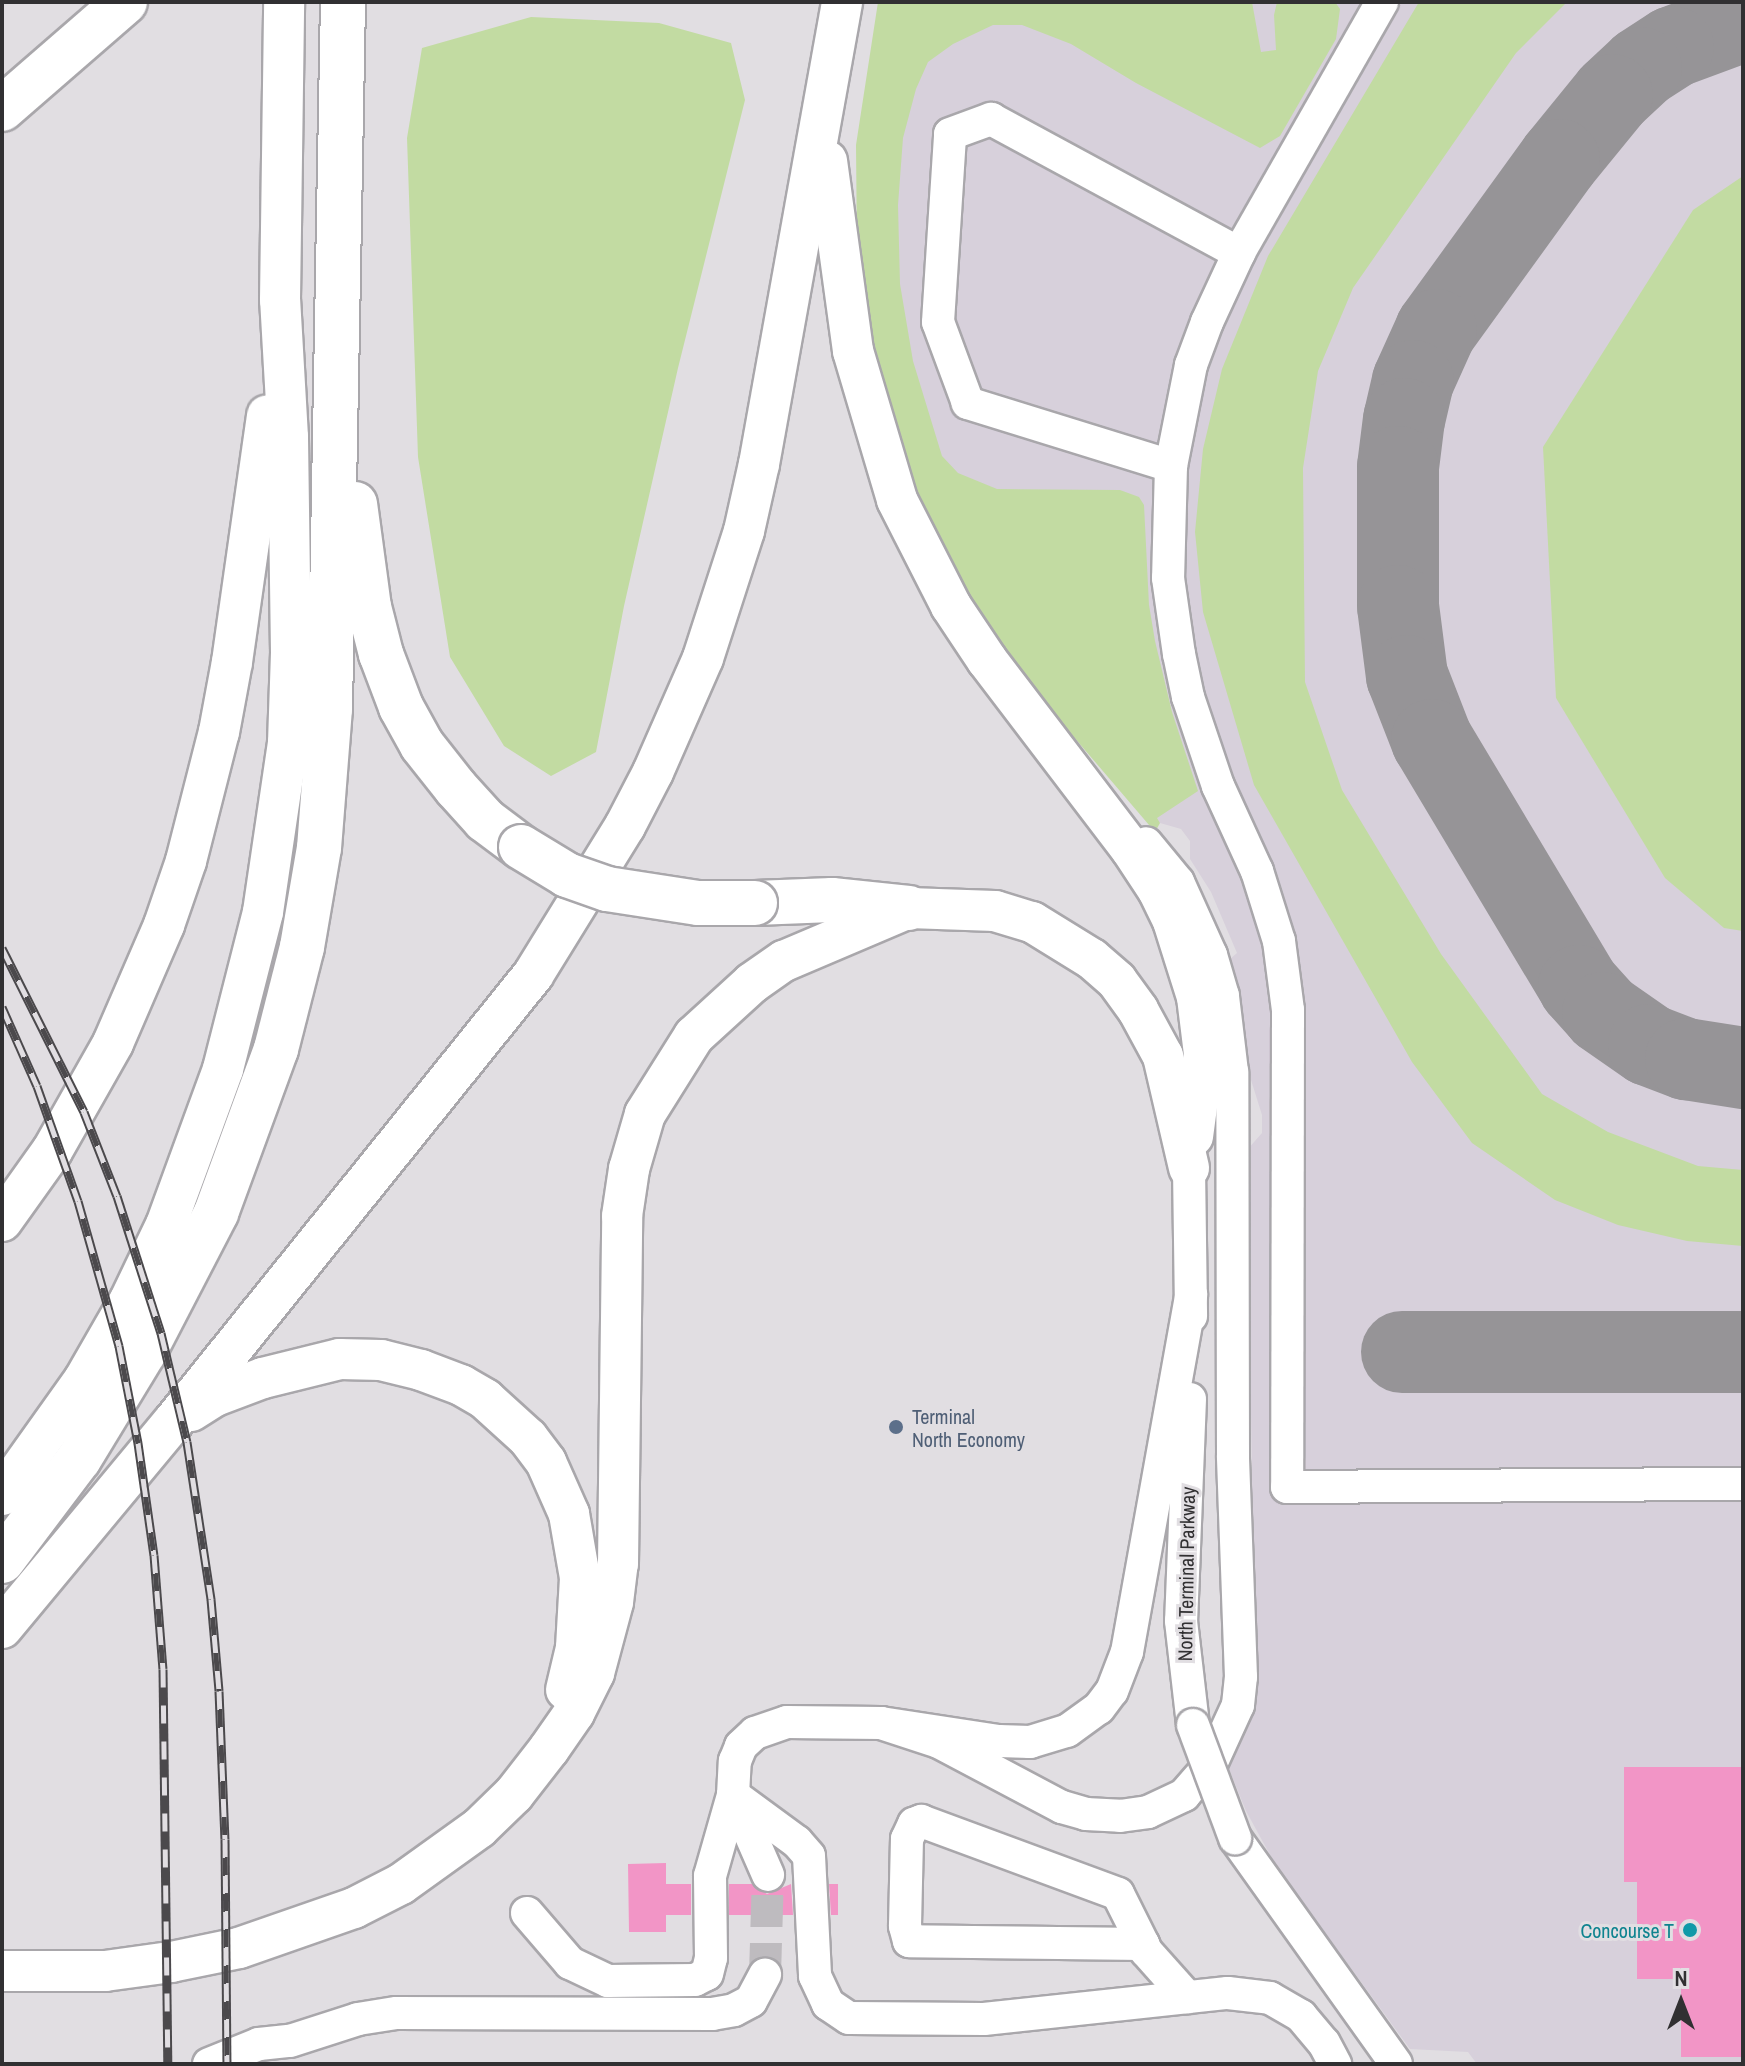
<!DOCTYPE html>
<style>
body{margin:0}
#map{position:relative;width:1745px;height:2066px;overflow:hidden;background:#e1dee2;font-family:"Archivo Narrow",sans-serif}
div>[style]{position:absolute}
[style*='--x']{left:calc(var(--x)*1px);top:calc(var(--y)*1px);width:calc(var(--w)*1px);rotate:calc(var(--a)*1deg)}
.built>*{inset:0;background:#d7d0db}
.green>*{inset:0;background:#c2dba2}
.taxiway>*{height:82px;margin:-41px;padding:0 41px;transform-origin:41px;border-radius:41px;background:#969497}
.building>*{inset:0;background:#f295c6}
.minor-tunnel>*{height:32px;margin-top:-16px;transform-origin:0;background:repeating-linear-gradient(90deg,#bebbbf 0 32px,transparent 0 48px)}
.roads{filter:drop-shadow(2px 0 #a9a7ab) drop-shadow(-2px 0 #a9a7ab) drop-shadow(0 2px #a9a7ab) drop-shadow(0 -2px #a9a7ab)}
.minor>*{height:32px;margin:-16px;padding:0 16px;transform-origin:16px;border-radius:16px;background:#fff}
.major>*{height:40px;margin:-20px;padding:0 20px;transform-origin:20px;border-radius:20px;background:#fff}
.highway>*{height:44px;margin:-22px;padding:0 22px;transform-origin:22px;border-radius:22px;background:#fff}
.rail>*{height:9px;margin-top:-4.5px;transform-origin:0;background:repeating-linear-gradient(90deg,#e1dee2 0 18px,#4b494c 0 36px);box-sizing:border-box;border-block:2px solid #4b494c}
.bridges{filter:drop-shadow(2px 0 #a9a7ab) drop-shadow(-2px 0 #a9a7ab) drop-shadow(0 2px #a9a7ab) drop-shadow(0 -2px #a9a7ab)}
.minor-bridge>*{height:32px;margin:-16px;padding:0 16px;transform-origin:16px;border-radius:16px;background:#fff}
.highway-bridge>*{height:44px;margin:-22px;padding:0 22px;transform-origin:22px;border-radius:22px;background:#fff}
.dots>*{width:22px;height:22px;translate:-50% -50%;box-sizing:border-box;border:4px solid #e1dee2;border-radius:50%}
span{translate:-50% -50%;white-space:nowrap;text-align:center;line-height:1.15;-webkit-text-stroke:6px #e1dee2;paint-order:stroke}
.service-label{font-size:20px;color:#4e5e75}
.left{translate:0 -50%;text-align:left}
.street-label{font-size:20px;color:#313032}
.culture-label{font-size:20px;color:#0d838f}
.right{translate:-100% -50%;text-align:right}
.frame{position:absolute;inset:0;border:4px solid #313032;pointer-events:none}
.north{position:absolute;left:1641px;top:1962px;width:80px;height:80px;-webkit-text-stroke:6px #e1dee2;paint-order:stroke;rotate:0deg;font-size:22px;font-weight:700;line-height:32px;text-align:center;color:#313032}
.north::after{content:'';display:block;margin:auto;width:28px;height:36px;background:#313032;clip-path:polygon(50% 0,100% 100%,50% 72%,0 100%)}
</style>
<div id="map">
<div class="built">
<i style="clip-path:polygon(892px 2px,1743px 2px,1743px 2064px,1477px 2064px,1468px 2052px,1410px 2049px,1275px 1864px,1246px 1811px,1227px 1764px,1255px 1675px,1247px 1150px,1262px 1133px,1262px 1115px,1246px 1064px,1240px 999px,1230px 959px,1237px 953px,1211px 892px,1190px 859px,1190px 841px,1181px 829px,1160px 823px,1076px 725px,893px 413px)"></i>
</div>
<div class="green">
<i style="clip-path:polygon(878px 2px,1252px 2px,1261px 52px,1276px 50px,1274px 15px,1277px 2px,1335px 2px,1340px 9px,1336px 39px,1280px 136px,1260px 148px,1136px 83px,1071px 44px,1022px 25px,993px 25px,953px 44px,928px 62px,916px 89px,903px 138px,898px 205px,900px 284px,913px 361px,942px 456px,958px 473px,997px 489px,1120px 490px,1139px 497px,1144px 505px,1149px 605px,1155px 641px,1172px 712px,1198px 791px,1157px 818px,1160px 823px,1155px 832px,1002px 653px,946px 562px,899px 456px,880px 392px,857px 254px,856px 145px)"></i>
<i style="clip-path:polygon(1419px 2px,1567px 2px,1516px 53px,1353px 288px,1318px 371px,1303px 468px,1305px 682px,1342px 790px,1441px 954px,1542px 1094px,1608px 1132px,1698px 1166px,1743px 1170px,1743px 1246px,1687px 1241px,1618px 1225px,1555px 1200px,1472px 1143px,1412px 1062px,1254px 785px,1203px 612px,1195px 532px,1203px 449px,1222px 369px,1268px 256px)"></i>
<i style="clip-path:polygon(531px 17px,659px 23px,731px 43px,745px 100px,678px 368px,624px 606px,596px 752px,551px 776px,504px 746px,450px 657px,418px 457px,407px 138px,422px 48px)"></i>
<i style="clip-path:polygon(1743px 176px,1743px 931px,1724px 928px,1665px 878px,1556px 698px,1543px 447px,1693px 210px)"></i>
</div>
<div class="taxiway">
<i style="--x:1743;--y:21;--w:75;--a:159.6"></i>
<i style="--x:1673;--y:47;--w:38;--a:147"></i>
<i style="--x:1641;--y:68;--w:40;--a:137"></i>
<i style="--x:1612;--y:95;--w:84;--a:129.2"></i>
<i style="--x:1559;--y:160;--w:210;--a:125.9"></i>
<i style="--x:1436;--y:330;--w:56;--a:114.3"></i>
<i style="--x:1413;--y:381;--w:39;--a:103"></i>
<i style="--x:1404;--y:419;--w:48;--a:97.1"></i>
<i style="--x:1398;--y:467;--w:139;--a:90"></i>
<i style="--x:1398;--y:606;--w:71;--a:82.7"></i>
<i style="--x:1407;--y:676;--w:69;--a:68.7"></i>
<i style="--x:1432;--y:740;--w:287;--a:59.1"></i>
<i style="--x:1579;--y:986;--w:36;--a:48"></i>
<i style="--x:1603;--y:1013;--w:56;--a:34.8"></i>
<i style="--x:1649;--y:1045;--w:40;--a:21"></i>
<i style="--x:1686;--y:1059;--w:58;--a:9"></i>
<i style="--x:1402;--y:1352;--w:341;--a:0"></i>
</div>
<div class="building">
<i style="clip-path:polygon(1624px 1767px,1743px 1767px,1743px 2057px,1681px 2057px,1681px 1979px,1637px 1979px,1637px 1882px,1624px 1882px)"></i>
<i style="clip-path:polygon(666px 1863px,666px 1884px,691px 1884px,691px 1915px,666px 1915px,666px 1932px,629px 1932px,628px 1864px)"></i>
<i style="clip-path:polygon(729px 1884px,752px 1884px,767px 1894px,791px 1884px,793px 1915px,729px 1915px)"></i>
<i style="clip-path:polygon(829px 1884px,838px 1884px,838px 1915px,831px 1915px)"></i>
</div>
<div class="minor-tunnel">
<i style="--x:765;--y:1975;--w:100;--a:-88.3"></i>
</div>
<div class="roads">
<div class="minor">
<i style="--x:1382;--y:2;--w:289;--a:119.7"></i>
<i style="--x:1239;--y:253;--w:76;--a:114.9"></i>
<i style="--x:1207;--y:322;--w:46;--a:110.4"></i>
<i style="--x:1191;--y:365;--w:103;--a:101.2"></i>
<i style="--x:1171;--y:466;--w:112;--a:91.5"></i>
<i style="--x:1168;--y:578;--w:77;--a:81.8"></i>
<i style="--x:1179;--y:654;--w:44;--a:78.2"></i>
<i style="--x:1188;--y:697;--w:94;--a:71.4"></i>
<i style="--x:1218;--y:786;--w:94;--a:65.4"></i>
<i style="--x:1257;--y:871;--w:73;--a:72.6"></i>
<i style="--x:1279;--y:941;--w:70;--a:82.6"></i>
<i style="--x:1288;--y:1010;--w:477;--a:90.1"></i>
<i style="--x:1287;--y:1487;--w:456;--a:-0.4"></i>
<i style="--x:1171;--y:466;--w:213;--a:-162.8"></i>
<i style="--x:968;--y:403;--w:86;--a:-110.3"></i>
<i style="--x:938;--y:322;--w:188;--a:-86.3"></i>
<i style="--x:950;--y:134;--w:44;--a:-20.1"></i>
<i style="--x:991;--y:119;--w:282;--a:28.4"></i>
<i style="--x:1189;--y:1168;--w:148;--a:89.2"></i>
<i style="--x:1190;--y:1399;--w:222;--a:92.3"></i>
<i style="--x:1181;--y:1621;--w:105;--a:83.4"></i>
<i style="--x:881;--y:1723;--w:61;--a:18.1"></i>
<i style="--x:939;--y:1742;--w:139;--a:27.9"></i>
<i style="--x:1062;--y:1807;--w:25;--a:16"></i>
<i style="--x:1086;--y:1814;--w:34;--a:3"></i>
<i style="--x:1120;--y:1816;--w:28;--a:-8"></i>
<i style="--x:1148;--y:1812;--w:40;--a:-25"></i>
<i style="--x:1184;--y:1795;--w:41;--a:-48.9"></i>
<i style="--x:1211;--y:1764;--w:65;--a:-65.4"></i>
<i style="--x:1238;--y:1705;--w:28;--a:-84"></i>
<i style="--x:1241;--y:1677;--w:221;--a:-92.1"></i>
<i style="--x:1233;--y:1456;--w:384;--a:-90.1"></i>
<i style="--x:1232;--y:1072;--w:77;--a:-96.8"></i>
<i style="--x:1223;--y:996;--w:43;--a:-106.3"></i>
<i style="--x:1211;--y:955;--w:80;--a:-114.3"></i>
<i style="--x:1178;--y:882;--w:50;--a:-129.4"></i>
<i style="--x:733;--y:1795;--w:79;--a:36.3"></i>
<i style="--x:797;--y:1842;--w:18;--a:49"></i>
<i style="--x:809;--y:1856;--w:120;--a:87.1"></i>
<i style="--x:815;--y:1976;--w:31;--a:65"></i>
<i style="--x:828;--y:2004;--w:25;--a:34"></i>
<i style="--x:849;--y:2018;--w:135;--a:0.4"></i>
<i style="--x:984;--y:2019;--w:245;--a:-6.1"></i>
<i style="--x:1228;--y:1993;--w:42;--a:6.8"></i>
<i style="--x:1270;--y:1998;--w:36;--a:30"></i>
<i style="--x:1301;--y:2016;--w:35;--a:50"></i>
<i style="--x:1324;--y:2043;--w:24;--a:62"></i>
<i style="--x:734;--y:1797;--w:85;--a:66.4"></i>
<i style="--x:1235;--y:1838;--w:277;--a:54.5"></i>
<i style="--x:527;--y:1913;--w:66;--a:49.3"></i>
<i style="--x:570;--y:1963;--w:42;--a:25.3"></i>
<i style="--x:608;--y:1981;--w:87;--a:-0.7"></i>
<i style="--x:695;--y:1980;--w:13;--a:-27"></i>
<i style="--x:707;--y:1974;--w:16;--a:-76"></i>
<i style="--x:711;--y:1958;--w:82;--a:-90.7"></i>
<i style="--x:710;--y:1876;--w:84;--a:-74.1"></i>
<i style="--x:733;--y:1795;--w:34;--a:-87"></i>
<i style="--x:735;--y:1761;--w:16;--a:-68"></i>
<i style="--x:741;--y:1746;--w:19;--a:-43"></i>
<i style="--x:755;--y:1733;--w:34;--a:-19"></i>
<i style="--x:787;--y:1722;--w:94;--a:0.6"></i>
<i style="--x:881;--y:1723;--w:119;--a:8.7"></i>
<i style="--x:999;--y:1741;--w:31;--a:2"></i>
<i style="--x:1030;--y:1742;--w:39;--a:-17"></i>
<i style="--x:1067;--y:1731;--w:39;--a:-36"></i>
<i style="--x:1099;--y:1708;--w:21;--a:-53"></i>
<i style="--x:1112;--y:1691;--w:42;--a:-69"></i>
<i style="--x:1127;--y:1652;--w:363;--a:-79.8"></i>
<i style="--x:1143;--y:1944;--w:234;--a:-179.3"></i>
<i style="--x:909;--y:1941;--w:16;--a:-105"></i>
<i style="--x:905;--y:1926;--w:87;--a:-88.7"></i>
<i style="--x:907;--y:1839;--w:17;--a:-65"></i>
<i style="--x:914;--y:1824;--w:8;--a:-23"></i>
<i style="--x:921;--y:1821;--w:210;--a:20.3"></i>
<i style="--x:1118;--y:1894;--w:56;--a:63.4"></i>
<i style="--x:1143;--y:1944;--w:8;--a:67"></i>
<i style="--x:1146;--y:1951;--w:62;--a:48.3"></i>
<i style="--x:209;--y:2064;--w:54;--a:-21.8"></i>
<i style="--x:259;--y:2044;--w:31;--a:-6"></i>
<i style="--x:290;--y:2041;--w:71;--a:-17.9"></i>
<i style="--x:358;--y:2019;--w:39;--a:-9"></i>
<i style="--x:397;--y:2013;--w:315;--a:0.2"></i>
<i style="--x:712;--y:2014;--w:22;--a:-10"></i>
<i style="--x:734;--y:2010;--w:19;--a:-28"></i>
<i style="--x:751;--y:2001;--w:30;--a:-62"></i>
</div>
<div class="major">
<i style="--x:827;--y:161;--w:192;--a:82.2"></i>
<i style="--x:853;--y:351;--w:155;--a:73.5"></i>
<i style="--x:897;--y:500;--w:119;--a:63"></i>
<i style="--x:951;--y:606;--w:65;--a:56.3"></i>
<i style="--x:987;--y:660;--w:238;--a:52.7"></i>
<i style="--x:1131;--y:849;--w:49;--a:56.6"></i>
<i style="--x:1158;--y:890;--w:34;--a:64"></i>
<i style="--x:1173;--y:921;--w:80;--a:72.5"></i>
<i style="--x:1197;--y:997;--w:57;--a:83"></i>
<i style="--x:1204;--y:1054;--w:83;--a:97.6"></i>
<i style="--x:2;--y:1221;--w:86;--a:-54.5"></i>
<i style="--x:52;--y:1151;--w:124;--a:-60.5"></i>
<i style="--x:113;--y:1043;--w:129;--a:-66.6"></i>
<i style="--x:164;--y:925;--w:68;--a:-71"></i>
<i style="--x:186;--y:861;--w:133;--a:-75.7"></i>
<i style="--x:219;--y:732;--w:71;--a:-79.5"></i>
<i style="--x:232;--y:662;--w:249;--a:-81.9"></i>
<i style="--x:191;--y:1411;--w:28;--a:-32"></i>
<i style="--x:215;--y:1396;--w:51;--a:-20.6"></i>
<i style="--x:263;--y:1378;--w:79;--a:-13.9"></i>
<i style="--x:340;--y:1359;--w:41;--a:1.4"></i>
<i style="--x:381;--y:1360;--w:41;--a:14"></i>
<i style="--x:421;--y:1370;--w:43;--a:20.6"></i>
<i style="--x:461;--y:1385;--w:28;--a:30"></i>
<i style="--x:485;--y:1399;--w:58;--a:42.2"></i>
<i style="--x:528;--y:1438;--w:30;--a:53"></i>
<i style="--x:546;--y:1462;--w:57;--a:66.1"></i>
<i style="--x:569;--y:1514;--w:65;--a:80.2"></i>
<i style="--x:580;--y:1578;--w:70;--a:93.3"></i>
<i style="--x:576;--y:1648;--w:43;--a:103.4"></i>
<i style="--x:2;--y:1495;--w:141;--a:-54.5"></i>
<i style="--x:84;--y:1380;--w:92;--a:-60.1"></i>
<i style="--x:130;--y:1300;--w:83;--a:-64.4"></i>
<i style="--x:166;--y:1225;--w:166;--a:-69.9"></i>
<i style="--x:223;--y:1069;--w:162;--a:-75.7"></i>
<i style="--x:263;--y:912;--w:171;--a:-81.6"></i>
<i style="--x:288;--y:743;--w:90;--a:-88.1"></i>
<i style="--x:291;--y:653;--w:216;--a:-90.8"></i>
<i style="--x:288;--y:437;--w:137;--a:-93.3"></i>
<i style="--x:280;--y:300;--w:298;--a:-89.2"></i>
<i style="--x:2;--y:1628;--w:269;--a:-50.3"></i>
<i style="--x:174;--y:1421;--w:573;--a:-51.17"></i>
<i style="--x:533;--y:975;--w:175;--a:-58.3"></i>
<i style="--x:625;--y:826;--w:61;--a:-62.6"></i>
<i style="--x:653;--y:772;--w:124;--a:-66.3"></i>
<i style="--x:703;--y:658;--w:133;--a:-72.1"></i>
<i style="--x:744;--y:531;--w:69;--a:-77.4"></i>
<i style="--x:759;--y:464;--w:469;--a:-79.8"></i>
<i style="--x:2;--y:1971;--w:103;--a:0"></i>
<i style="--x:105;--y:1971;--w:67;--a:-7.8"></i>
<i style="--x:171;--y:1962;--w:69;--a:-11.6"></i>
<i style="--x:239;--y:1948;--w:122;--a:-19.2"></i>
<i style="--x:354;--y:1908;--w:53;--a:-27.1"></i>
<i style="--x:401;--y:1884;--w:96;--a:-35.7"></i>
<i style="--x:479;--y:1828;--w:49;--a:-44.2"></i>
<i style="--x:514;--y:1794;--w:57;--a:-52.1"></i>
<i style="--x:549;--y:1749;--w:44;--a:-55.2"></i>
<i style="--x:574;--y:1713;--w:45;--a:-63.4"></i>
<i style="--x:594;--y:1673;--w:73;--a:-75"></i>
<i style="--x:613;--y:1602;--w:38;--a:-83"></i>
<i style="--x:618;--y:1564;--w:348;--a:-89.3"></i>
<i style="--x:622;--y:1216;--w:48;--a:-81.5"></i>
<i style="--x:629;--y:1169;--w:57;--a:-73.8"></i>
<i style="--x:645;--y:1114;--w:92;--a:-57.9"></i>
<i style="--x:694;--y:1036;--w:79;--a:-42.4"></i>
<i style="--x:752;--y:983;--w:39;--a:-35"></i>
<i style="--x:784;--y:961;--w:136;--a:-23"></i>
<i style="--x:909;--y:908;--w:86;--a:2"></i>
<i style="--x:995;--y:911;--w:39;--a:17"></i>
<i style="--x:1032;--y:922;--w:70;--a:31.7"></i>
<i style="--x:1092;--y:959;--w:33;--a:41"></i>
<i style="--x:1117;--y:981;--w:36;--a:54"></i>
<i style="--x:1138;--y:1010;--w:52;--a:61.5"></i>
<i style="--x:1163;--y:1056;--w:115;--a:76.9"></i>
</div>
<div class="highway">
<i style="--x:2;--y:109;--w:163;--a:-41"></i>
<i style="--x:355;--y:504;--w:104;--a:82.3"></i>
<i style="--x:369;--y:607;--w:49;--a:75.7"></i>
<i style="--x:381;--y:654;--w:57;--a:69.3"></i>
<i style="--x:401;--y:707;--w:43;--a:61.1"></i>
<i style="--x:422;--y:745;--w:55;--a:51.7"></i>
<i style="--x:456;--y:788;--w:43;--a:47.8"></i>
<i style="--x:485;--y:820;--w:45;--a:36.9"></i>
<i style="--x:755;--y:903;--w:77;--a:-2.2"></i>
<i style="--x:832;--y:900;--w:77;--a:5.9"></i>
<i style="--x:2;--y:1561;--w:128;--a:-53"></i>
<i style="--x:79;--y:1459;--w:125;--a:-58.7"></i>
<i style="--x:144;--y:1352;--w:157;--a:-62.6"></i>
<i style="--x:216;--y:1213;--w:175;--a:-69.9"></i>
<i style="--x:276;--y:1049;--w:105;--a:-75.7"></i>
<i style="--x:302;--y:947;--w:100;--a:-80.3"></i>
<i style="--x:319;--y:848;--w:139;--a:-85.5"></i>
<i style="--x:330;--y:709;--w:707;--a:-88.95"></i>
</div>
</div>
<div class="rail">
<i style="--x:2;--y:948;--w:183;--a:63.4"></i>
<i style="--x:84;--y:1112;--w:90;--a:68.6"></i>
<i style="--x:117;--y:1196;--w:144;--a:72.2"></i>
<i style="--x:161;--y:1333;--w:112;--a:76.6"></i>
<i style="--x:187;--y:1442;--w:159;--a:81.3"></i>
<i style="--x:211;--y:1599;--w:92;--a:85"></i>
<i style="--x:219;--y:1691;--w:148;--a:87.7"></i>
<i style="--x:225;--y:1839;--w:225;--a:89.5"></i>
<i style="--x:2;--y:1007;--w:86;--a:66.1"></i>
<i style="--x:37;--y:1086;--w:122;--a:70.4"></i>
<i style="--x:78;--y:1201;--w:151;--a:74.2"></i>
<i style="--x:119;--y:1346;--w:99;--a:78.9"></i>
<i style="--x:138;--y:1443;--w:113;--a:81.9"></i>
<i style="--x:154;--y:1555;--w:114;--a:85.5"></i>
<i style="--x:163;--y:1669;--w:395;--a:89.3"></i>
</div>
<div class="bridges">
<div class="minor-bridge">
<i style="--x:1193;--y:1725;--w:121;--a:69.6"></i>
</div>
<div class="highway-bridge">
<i style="--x:521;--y:847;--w:54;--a:31.3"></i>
<i style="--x:567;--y:875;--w:42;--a:19.3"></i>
<i style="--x:607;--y:889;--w:92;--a:8.7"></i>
<i style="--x:698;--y:903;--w:57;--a:0"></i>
</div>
</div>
<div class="dots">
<i style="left:896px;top:1427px;background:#5c6f8a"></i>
<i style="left:1690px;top:1930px;background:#0f9aa8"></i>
</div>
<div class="service-label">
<span class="left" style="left:912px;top:1428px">Terminal<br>North Economy</span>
</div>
<div class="street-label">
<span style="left:1186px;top:1574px;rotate:-89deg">North Terminal Parkway</span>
</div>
<div class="culture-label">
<span class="right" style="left:1674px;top:1930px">Concourse T</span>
</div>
<div class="frame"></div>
<div class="north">N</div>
</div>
